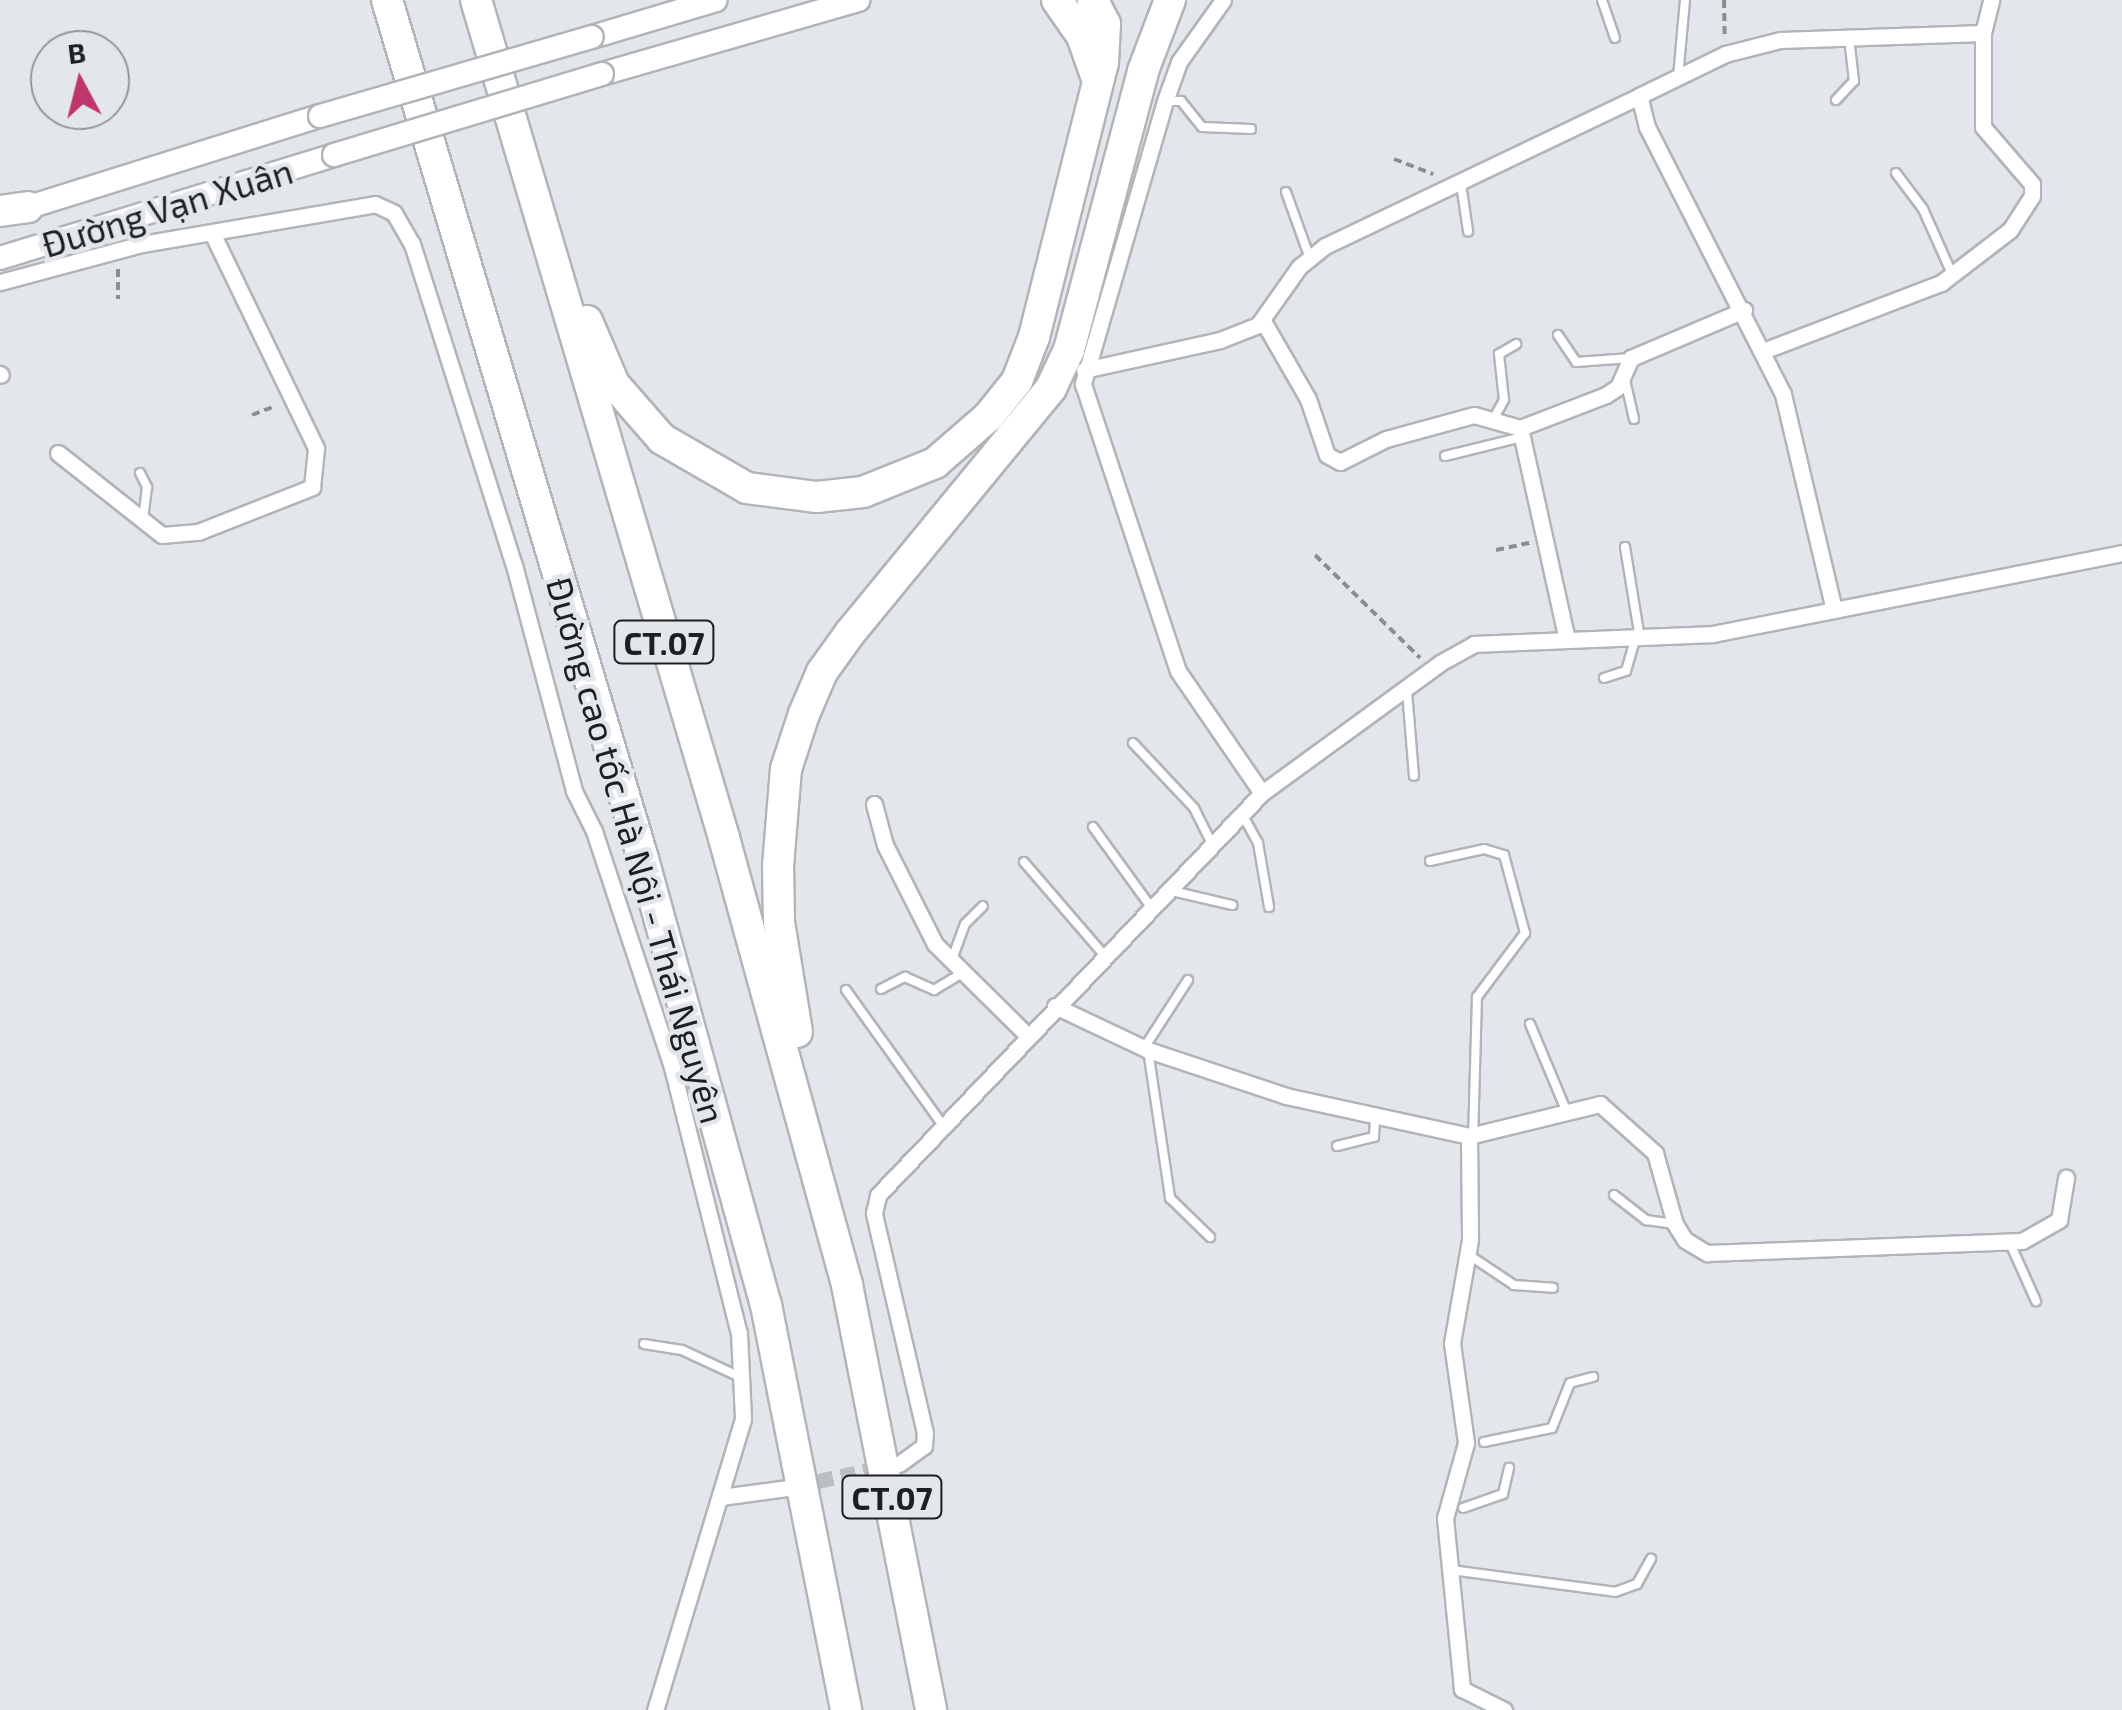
<!DOCTYPE html>
<meta charset="utf-8">
<style>
body{margin:0}
#map{position:relative;width:2122px;height:1710px;overflow:hidden;background:#e3e7eb;font-family:"Exo 2",sans-serif}
div>[style]{position:absolute}
[style*='--x']{left:calc(var(--x)*1px);top:calc(var(--y)*1px);width:calc(var(--w)*1px);rotate:calc(var(--a)*1deg)}
.minor-tunnel>*{height:15px;margin-top:-7.5px;transform-origin:0;background:repeating-linear-gradient(90deg,#bcbfc2 0 15px,transparent 0 23px)}
.path>*{height:4px;margin-top:-2px;transform-origin:0;background:repeating-linear-gradient(90deg,#8c8f91 0 8px,transparent 0 13px)}
.roads{filter:drop-shadow(2px 0 #b1b4b9) drop-shadow(-2px 0 #b1b4b9) drop-shadow(0 2px #b1b4b9) drop-shadow(0 -2px #b1b4b9)}
.service>*{height:8px;margin:-4px;padding:0 4px;transform-origin:4px;border-radius:4px;background:#fff}
.minor>*{height:15px;margin:-7.5px;padding:0 7.5px;transform-origin:7.5px;border-radius:7.5px;background:#fff}
.secondary>*{height:22px;margin:-11px;padding:0 11px;transform-origin:11px;border-radius:11px;background:#fff}
.motorway>*{height:30px;margin:-15px;padding:0 15px;transform-origin:15px;border-radius:15px;background:#fff}
.bridges{filter:drop-shadow(2px 0 #b1b4b9) drop-shadow(-2px 0 #b1b4b9) drop-shadow(0 2px #b1b4b9) drop-shadow(0 -2px #b1b4b9)}
.secondary-bridge>*{height:22px;margin:-11px;padding:0 11px;transform-origin:11px;border-radius:11px;background:#fff}
span{translate:-50% -50%;white-space:nowrap;text-align:center;line-height:1.15;-webkit-text-stroke:9px #e3e7eb;paint-order:stroke}
.shield-label span{padding:2px 8px;background:#e3e7eb;border:2px solid;border-radius:8px;-webkit-text-stroke-width:0}
.shield-label{font-size:32px;color:#1e1f20;font-weight:700}
.street-label{font-size:35px;color:#1e1f20}
.north{position:absolute;left:30px;top:30px;width:100px;height:100px;box-sizing:border-box;background:#e3e7eb;border:2px solid #94979a;border-radius:50%;rotate:353deg;font-size:28px;font-weight:700;line-height:40px;text-align:center;color:#1e1f20}
.north::after{content:'';display:block;margin:auto;width:35px;height:45px;background:#c0356c;clip-path:polygon(50% 0,100% 100%,50% 72%,0 100%)}
</style>
<div id="map">
<div class="minor-tunnel">
<i style="--x:796;--y:1486;--w:92;--a:-12.5"></i>
</div>
<div class="path">
<i style="--x:1724;--y:0;--w:39;--a:89"></i>
<i style="--x:1394;--y:159;--w:42;--a:21"></i>
<i style="--x:118;--y:269;--w:30;--a:90"></i>
<i style="--x:252;--y:415;--w:26;--a:-21"></i>
<i style="--x:1496;--y:550;--w:35;--a:-12"></i>
<i style="--x:1315;--y:555;--w:147;--a:44.4"></i>
</div>
<div class="roads">
<div class="service">
<i style="--x:1602;--y:0;--w:40;--a:71.1"></i>
<i style="--x:1678;--y:77;--w:77;--a:-84.8"></i>
<i style="--x:1836;--y:100;--w:26;--a:-47"></i>
<i style="--x:1854;--y:81;--w:43;--a:-96.6"></i>
<i style="--x:1165;--y:101;--w:16;--a:0"></i>
<i style="--x:1181;--y:101;--w:33;--a:51"></i>
<i style="--x:1202;--y:127;--w:49;--a:2.3"></i>
<i style="--x:1896;--y:173;--w:45;--a:53.1"></i>
<i style="--x:1923;--y:209;--w:73;--a:65.9"></i>
<i style="--x:1461;--y:184;--w:48;--a:81.5"></i>
<i style="--x:1286;--y:192;--w:68;--a:70.2"></i>
<i style="--x:1558;--y:335;--w:32;--a:56"></i>
<i style="--x:1576;--y:362;--w:55;--a:-4.2"></i>
<i style="--x:1625;--y:380;--w:40;--a:77"></i>
<i style="--x:1494;--y:418;--w:21;--a:-61"></i>
<i style="--x:1504;--y:400;--w:46;--a:-96.2"></i>
<i style="--x:1499;--y:354;--w:20;--a:-30"></i>
<i style="--x:1445;--y:456;--w:79;--a:-13.9"></i>
<i style="--x:140;--y:473;--w:16;--a:63"></i>
<i style="--x:147;--y:487;--w:31;--a:97"></i>
<i style="--x:1625;--y:547;--w:93;--a:80.7"></i>
<i style="--x:1604;--y:678;--w:23;--a:-18"></i>
<i style="--x:1626;--y:671;--w:33;--a:-74"></i>
<i style="--x:1407;--y:691;--w:85;--a:85.3"></i>
<i style="--x:1133;--y:743;--w:89;--a:46.8"></i>
<i style="--x:1194;--y:808;--w:40;--a:63.4"></i>
<i style="--x:1242;--y:814;--w:33;--a:61"></i>
<i style="--x:1258;--y:843;--w:65;--a:80.2"></i>
<i style="--x:1093;--y:827;--w:99;--a:54.1"></i>
<i style="--x:1430;--y:861;--w:55;--a:-12.5"></i>
<i style="--x:1484;--y:849;--w:21;--a:17"></i>
<i style="--x:1504;--y:855;--w:81;--a:74.9"></i>
<i style="--x:1525;--y:933;--w:80;--a:126.9"></i>
<i style="--x:1477;--y:997;--w:139;--a:91.6"></i>
<i style="--x:1024;--y:862;--w:123;--a:49.3"></i>
<i style="--x:1172;--y:891;--w:62;--a:13.1"></i>
<i style="--x:951;--y:962;--w:40;--a:-69.8"></i>
<i style="--x:965;--y:924;--w:25;--a:-45"></i>
<i style="--x:881;--y:989;--w:27;--a:-27"></i>
<i style="--x:905;--y:977;--w:32;--a:24"></i>
<i style="--x:934;--y:990;--w:31;--a:-31"></i>
<i style="--x:846;--y:990;--w:165;--a:54.4"></i>
<i style="--x:1530;--y:1024;--w:93;--a:67.3"></i>
<i style="--x:1144;--y:1048;--w:81;--a:-57.1"></i>
<i style="--x:1148;--y:1050;--w:150;--a:81.5"></i>
<i style="--x:1170;--y:1198;--w:56;--a:44.3"></i>
<i style="--x:1337;--y:1146;--w:38;--a:-14"></i>
<i style="--x:1374;--y:1137;--w:20;--a:-87"></i>
<i style="--x:1614;--y:1195;--w:41;--a:38"></i>
<i style="--x:1646;--y:1220;--w:29;--a:8"></i>
<i style="--x:2009;--y:1241;--w:66;--a:65.8"></i>
<i style="--x:1469;--y:1255;--w:54;--a:33.7"></i>
<i style="--x:1514;--y:1285;--w:39;--a:4"></i>
<i style="--x:644;--y:1344;--w:38;--a:9"></i>
<i style="--x:682;--y:1350;--w:66;--a:25"></i>
<i style="--x:1484;--y:1442;--w:69;--a:-11.6"></i>
<i style="--x:1552;--y:1428;--w:48;--a:-68.2"></i>
<i style="--x:1570;--y:1383;--w:24;--a:-15"></i>
<i style="--x:1463;--y:1508;--w:42;--a:-19.3"></i>
<i style="--x:1503;--y:1494;--w:27;--a:-77"></i>
<i style="--x:1451;--y:1570;--w:165;--a:7.6"></i>
<i style="--x:1615;--y:1592;--w:23;--a:-20"></i>
<i style="--x:1637;--y:1584;--w:29;--a:-61"></i>
</div>
<div class="minor">
<i style="--x:1223;--y:0;--w:76;--a:125.4"></i>
<i style="--x:1179;--y:62;--w:41;--a:109.7"></i>
<i style="--x:1165;--y:101;--w:295;--a:106.2"></i>
<i style="--x:1083;--y:384;--w:302;--a:71.7"></i>
<i style="--x:1178;--y:671;--w:148;--a:55.5"></i>
<i style="--x:1262;--y:793;--w:220;--a:-36.1"></i>
<i style="--x:1440;--y:663;--w:39;--a:-29"></i>
<i style="--x:1474;--y:644;--w:239;--a:-2.4"></i>
<i style="--x:1713;--y:634;--w:417;--a:-11.2"></i>
<i style="--x:0;--y:282;--w:147;--a:-15"></i>
<i style="--x:142;--y:244;--w:236;--a:-9.7"></i>
<i style="--x:375;--y:204;--w:21;--a:25"></i>
<i style="--x:394;--y:213;--w:36;--a:60"></i>
<i style="--x:412;--y:244;--w:337;--a:72.4"></i>
<i style="--x:514;--y:565;--w:234;--a:75.1"></i>
<i style="--x:574;--y:791;--w:45;--a:63.4"></i>
<i style="--x:594;--y:831;--w:249;--a:71.7"></i>
<i style="--x:672;--y:1067;--w:274;--a:75.9"></i>
<i style="--x:739;--y:1333;--w:86;--a:87.3"></i>
<i style="--x:743;--y:1419;--w:304;--a:106.8"></i>
<i style="--x:1263;--y:321;--w:90;--a:60"></i>
<i style="--x:1308;--y:399;--w:59;--a:71.3"></i>
<i style="--x:1327;--y:455;--w:15;--a:28"></i>
<i style="--x:1340;--y:462;--w:51;--a:-26.6"></i>
<i style="--x:1386;--y:439;--w:91;--a:-15.3"></i>
<i style="--x:1474;--y:415;--w:48;--a:15.8"></i>
<i style="--x:1520;--y:428;--w:92;--a:-21"></i>
<i style="--x:1606;--y:395;--w:14;--a:-34"></i>
<i style="--x:1618;--y:387;--w:32;--a:-66"></i>
<i style="--x:1631;--y:358;--w:123;--a:-23"></i>
<i style="--x:1763;--y:351;--w:191;--a:-20.9"></i>
<i style="--x:1941;--y:283;--w:87;--a:-37.5"></i>
<i style="--x:2010;--y:230;--w:40;--a:-57.1"></i>
<i style="--x:2032;--y:196;--w:12;--a:-90"></i>
<i style="--x:2032;--y:184;--w:75;--a:-130.7"></i>
<i style="--x:1983;--y:127;--w:94;--a:-90"></i>
<i style="--x:1084;--y:370;--w:139;--a:-12.4"></i>
<i style="--x:1220;--y:340;--w:41;--a:-21.5"></i>
<i style="--x:1258;--y:325;--w:71;--a:-54.7"></i>
<i style="--x:1299;--y:267;--w:33;--a:-39"></i>
<i style="--x:1325;--y:246;--w:348;--a:-25.5"></i>
<i style="--x:0;--y:374;--w:1;--a:45"></i>
<i style="--x:1520;--y:428;--w:217;--a:77.5"></i>
<i style="--x:58;--y:453;--w:132;--a:38.3"></i>
<i style="--x:162;--y:535;--w:36;--a:-5"></i>
<i style="--x:198;--y:532;--w:123;--a:-21.5"></i>
<i style="--x:312;--y:487;--w:39;--a:-84"></i>
<i style="--x:316;--y:448;--w:237;--a:-115.8"></i>
<i style="--x:1834;--y:610;--w:222;--a:-103.3"></i>
<i style="--x:1783;--y:394;--w:300;--a:-117"></i>
<i style="--x:1647;--y:127;--w:32;--a:-104"></i>
<i style="--x:1639;--y:96;--w:96;--a:-26"></i>
<i style="--x:1725;--y:54;--w:57;--a:-14.3"></i>
<i style="--x:1780;--y:40;--w:203;--a:-2"></i>
<i style="--x:1983;--y:33;--w:34;--a:-76"></i>
<i style="--x:874;--y:804;--w:42;--a:75"></i>
<i style="--x:885;--y:845;--w:111;--a:63.2"></i>
<i style="--x:935;--y:944;--w:129;--a:44.7"></i>
<i style="--x:1055;--y:1006;--w:103;--a:25.3"></i>
<i style="--x:1148;--y:1050;--w:145;--a:18.4"></i>
<i style="--x:1286;--y:1096;--w:187;--a:12.3"></i>
<i style="--x:1469;--y:1136;--w:135;--a:-13.7"></i>
<i style="--x:1600;--y:1104;--w:74;--a:41.7"></i>
<i style="--x:1655;--y:1153;--w:74;--a:74.3"></i>
<i style="--x:1675;--y:1224;--w:19;--a:58"></i>
<i style="--x:1685;--y:1240;--w:26;--a:31"></i>
<i style="--x:1707;--y:1253;--w:315;--a:-2.2"></i>
<i style="--x:2022;--y:1241;--w:43;--a:-29.6"></i>
<i style="--x:2059;--y:1220;--w:43;--a:-80.5"></i>
<i style="--x:1469;--y:1136;--w:104;--a:89.4"></i>
<i style="--x:1470;--y:1240;--w:105;--a:99.9"></i>
<i style="--x:1452;--y:1343;--w:101;--a:82"></i>
<i style="--x:1466;--y:1443;--w:78;--a:105.6"></i>
<i style="--x:1445;--y:1518;--w:172;--a:84.3"></i>
<i style="--x:1462;--y:1689;--w:47;--a:26.6"></i>
<i style="--x:899;--y:1464;--w:31;--a:-36"></i>
<i style="--x:924;--y:1446;--w:13;--a:-86"></i>
<i style="--x:925;--y:1433;--w:226;--a:-103.1"></i>
<i style="--x:874;--y:1213;--w:18;--a:-77"></i>
<i style="--x:878;--y:1195;--w:556;--a:-46.31"></i>
<i style="--x:721;--y:1497;--w:68;--a:-7.7"></i>
</div>
<div class="secondary">
<i style="--x:592;--y:37;--w:129;--a:-16.6"></i>
<i style="--x:602;--y:74;--w:267;--a:-16.1"></i>
<i style="--x:13;--y:212;--w:322;--a:-17.4"></i>
<i style="--x:0;--y:258;--w:350;--a:-17.1"></i>
</div>
<div class="motorway">
<i style="--x:387;--y:0;--w:896;--a:73.4"></i>
<i style="--x:643;--y:859;--w:463;--a:74.6"></i>
<i style="--x:766;--y:1305;--w:413;--a:78.8"></i>
<i style="--x:476;--y:0;--w:874;--a:73.51"></i>
<i style="--x:724;--y:838;--w:464;--a:74.6"></i>
<i style="--x:847;--y:1285;--w:433;--a:78.8"></i>
<i style="--x:1057;--y:0;--w:44;--a:55.2"></i>
<i style="--x:1082;--y:36;--w:42;--a:70.7"></i>
<i style="--x:0;--y:211;--w:28;--a:-8"></i>
<i style="--x:587;--y:321;--w:69;--a:66.8"></i>
<i style="--x:614;--y:384;--w:73;--a:48.9"></i>
<i style="--x:662;--y:439;--w:98;--a:30"></i>
<i style="--x:747;--y:488;--w:71;--a:7.3"></i>
<i style="--x:817;--y:497;--w:46;--a:-6.2"></i>
<i style="--x:863;--y:492;--w:78;--a:-21.9"></i>
<i style="--x:935;--y:463;--w:72;--a:-41"></i>
<i style="--x:989;--y:416;--w:45;--a:-51.3"></i>
<i style="--x:1017;--y:381;--w:47;--a:-68.9"></i>
<i style="--x:1034;--y:337;--w:283;--a:-75.9"></i>
<i style="--x:1103;--y:63;--w:39;--a:-87"></i>
<i style="--x:1105;--y:24;--w:27;--a:-117"></i>
<i style="--x:797;--y:1032;--w:111;--a:-99.3"></i>
<i style="--x:779;--y:922;--w:56;--a:-91"></i>
<i style="--x:778;--y:866;--w:97;--a:-85.3"></i>
<i style="--x:786;--y:769;--w:58;--a:-71.9"></i>
<i style="--x:804;--y:714;--w:46;--a:-66.8"></i>
<i style="--x:822;--y:672;--w:48;--a:-54.3"></i>
<i style="--x:850;--y:633;--w:317;--a:-50.6"></i>
<i style="--x:1051;--y:388;--w:42;--a:-64.7"></i>
<i style="--x:1069;--y:350;--w:289;--a:-75.1"></i>
<i style="--x:1143;--y:71;--w:76;--a:-69.2"></i>
</div>
</div>
<div class="bridges">
<div class="secondary-bridge">
<i style="--x:320;--y:116;--w:283;--a:-16.2"></i>
<i style="--x:334;--y:155;--w:280;--a:-16.8"></i>
</div>
</div>
<div class="shield-label">
<span style="left:664px;top:642px">CT.07</span>
<span style="left:892px;top:1497px">CT.07</span>
</div>
<div class="street-label">
<span style="left:167px;top:207px;rotate:-17deg">Đường Vạn Xuân</span>
<span style="left:637px;top:850px;rotate:74deg">Đường cao tốc Hà Nội - Thái Nguyên</span>
</div>
<div class="north">B</div>
</div>
